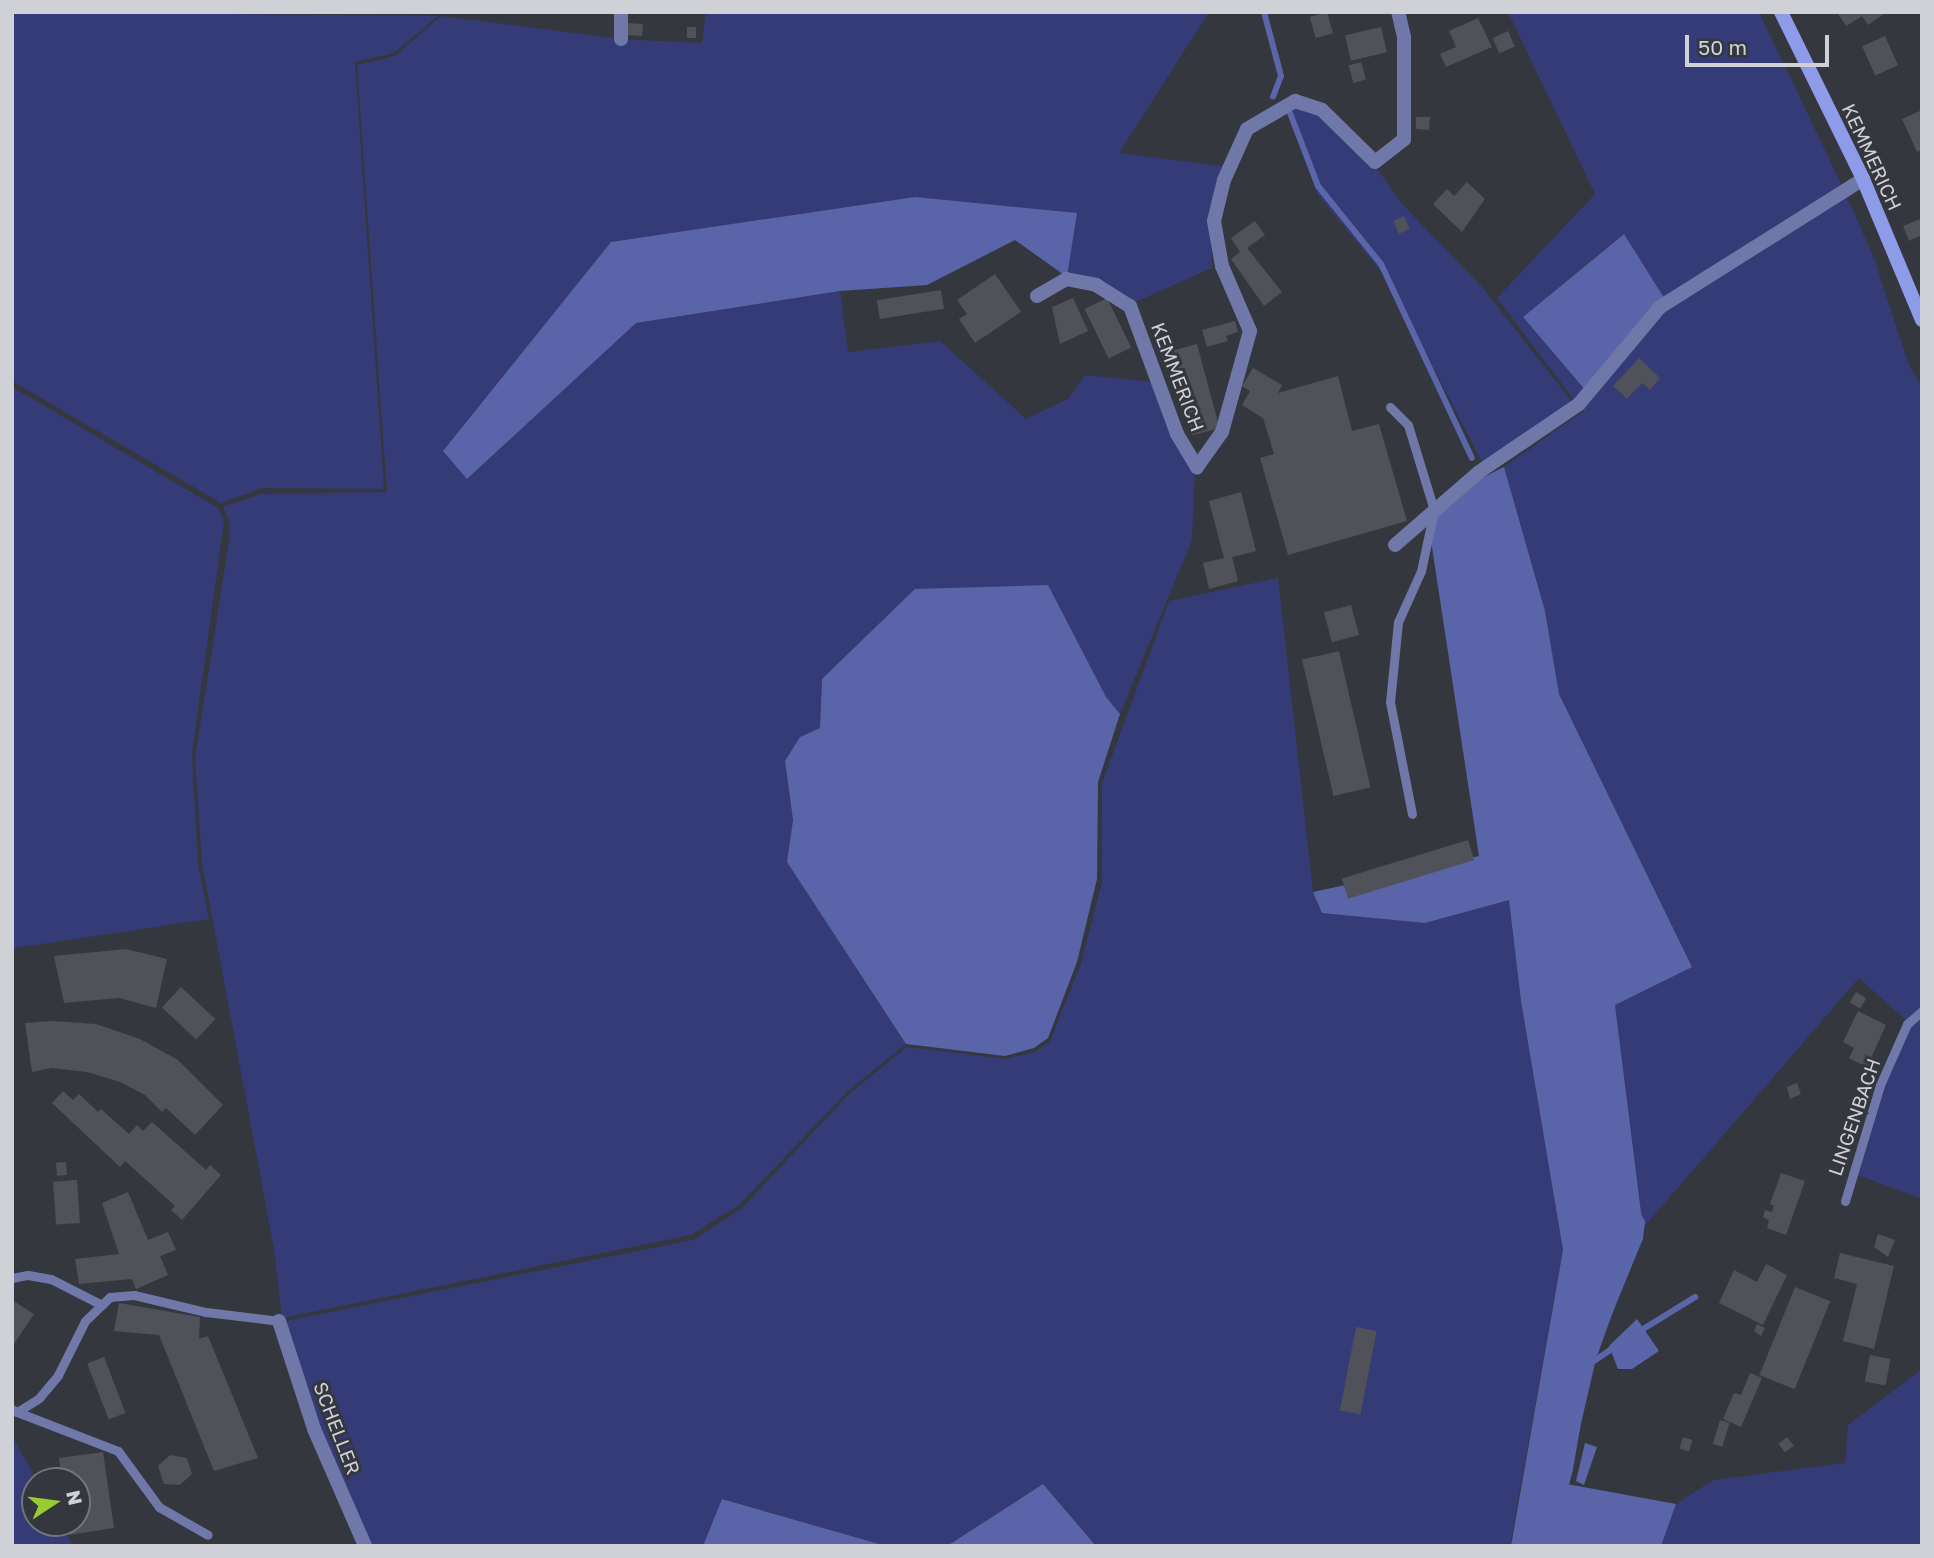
<!DOCTYPE html>
<style>
body{margin:0}
#map{position:relative;width:1934px;height:1558px;overflow:hidden;background:#35373e;font-family:"Golos Text",sans-serif}
div>[style]{position:absolute}
[style*='--x']{left:calc(var(--x)*1px);top:calc(var(--y)*1px);width:calc(var(--w)*1px);rotate:calc(var(--a)*1deg)}
.green>*{inset:0;background:#353b76}
.forest>*{inset:0;background:#5a64a8}
.water>*{inset:0;background:#5b65aa}
.stream>*{height:6px;margin:-3px;padding:0 3px;transform-origin:3px;border-radius:3px;background:#5b65aa}
.building>*{inset:0;background:#505159;transform-origin:0 0}
.lane>*{height:9px;margin:-4.5px;padding:0 4.5px;transform-origin:4.5px;border-radius:4.5px;background:#6f78a8}
.street>*{height:14px;margin:-7px;padding:0 7px;transform-origin:7px;border-radius:7px;background:#6f78a8}
.secondary>*{height:14px;margin:-7px;padding:0 7px;transform-origin:7px;border-radius:7px;background:#8e9be8}
span{translate:-50% -50%;white-space:nowrap;text-align:center;line-height:1.15;-webkit-text-stroke:6px #35373e;paint-order:stroke}
.street-label{font-size:19px;color:#d0d1d6}
.frame{position:absolute;inset:0;border:14px solid #d0d1d6;pointer-events:none}
.north{position:absolute;left:21px;top:1467px;width:70px;height:70px;box-sizing:border-box;background:#35373e;border:2px solid #73757b;border-radius:50%;rotate:77deg;font-size:19px;font-weight:700;line-height:28px;text-align:center;color:#d0d1d6}
.north::after{content:'';display:block;margin:auto;width:24px;height:32px;background:#9bcb33;clip-path:polygon(50% 0,100% 100%,50% 72%,0 100%)}
.scale{position:absolute;left:1685px;top:35px;width:144px;height:32px;box-sizing:border-box;border:4px solid #d0d1d6;border-top:0;padding-left:9px;font-size:21px;line-height:24px;white-space:nowrap;color:#d0d1d6;-webkit-text-stroke:5px #35373e;paint-order:stroke}
</style>
<div id="map">
<div class="green">
<i style="clip-path:polygon(12px 12px,438px 16px,394px 53px,355px 62px,384px 489px,262px 488px,221px 503px,12px 381px)"></i>
<i style="clip-path:polygon(706px 12px,1209px 12px,1119px 153px,1228px 167px,1211px 218px,1212px 268px,1133px 303px,1067px 276px,1077px 213px,611px 242px,468px 478px,636px 323px,840px 291px,848px 352px,940px 341px,1026px 419px,1068px 399px,1085px 375px,1155px 382px,1195px 469px,1192px 540px,1120px 714px,1106px 697px,822px 679px,820px 728px,800px 737px,785px 761px,793px 821px,787px 862px,906px 1044px,848px 1091px,739px 1205px,691px 1235px,282px 1318px,274px 1249px,202px 863px,195px 758px,229px 541px,229px 521px,223px 507px,261px 494px,387px 492px,357px 65px,395px 56px,441px 16px,621px 39px,702px 43px)"></i>
<i style="clip-path:polygon(1508px 12px,1759px 12px,1843px 188px,1666px 301px,1623px 234px,1523px 317px,1586px 391px,1575px 401px,1497px 298px,1595px 194px)"></i>
<i style="clip-path:polygon(1287px 106px,1320px 113px,1374px 164px,1402px 204px,1482px 287px,1573px 403px,1482px 462px,1389px 281px,1318px 195px)"></i>
<i style="clip-path:polygon(1845px 193px,1874px 258px,1908px 363px,1922px 388px,1922px 1006px,1907px 1021px,1859px 978px,1643px 1228px,1615px 1005px,1692px 966px,1559px 694px,1545px 611px,1504px 467px,1582px 412px,1663px 309px)"></i>
<i style="clip-path:polygon(12px 387px,218px 508px,224px 522px,192px 753px,198px 865px,209px 919px,15px 948px,12px 956px)"></i>
<i style="clip-path:polygon(1278px 578px,1313px 892px,1322px 912px,1425px 923px,1509px 899px,1521px 1001px,1563px 1250px,1510px 1546px,1096px 1546px,1043px 1484px,947px 1546px,886px 1546px,723px 1499px,703px 1546px,368px 1546px,317px 1429px,281px 1322px,693px 1240px,741px 1209px,849px 1094px,907px 1047px,1006px 1059px,1035px 1052px,1050px 1041px,1081px 964px,1102px 882px,1102px 783px,1169px 601px)"></i>
<i style="clip-path:polygon(1922px 1014px,1922px 1199px,1855px 1174px,1882px 1086px,1910px 1026px)"></i>
<i style="clip-path:polygon(1922px 1369px,1922px 1546px,1661px 1546px,1676px 1504px,1713px 1480px,1845px 1463px,1848px 1425px)"></i>
<i style="clip-path:polygon(12px 1436px,37px 1481px,35px 1523px,60px 1523px,73px 1546px,12px 1546px)"></i>
</div>
<div class="forest">
<i style="clip-path:polygon(915px 197px,1077px 213px,1067px 277px,1015px 240px,927px 285px,840px 291px,636px 323px,467px 479px,443px 451px,611px 242px)"></i>
<i style="clip-path:polygon(1624px 234px,1666px 301px,1586px 391px,1523px 317px)"></i>
<i style="clip-path:polygon(1504px 467px,1545px 611px,1559px 694px,1692px 967px,1615px 1005px,1643px 1228px,1596px 1359px,1567px 1484px,1676px 1504px,1661px 1546px,1511px 1546px,1563px 1250px,1521px 1001px,1509px 900px,1425px 923px,1322px 913px,1313px 892px,1479px 856px,1428px 521px,1480px 479px)"></i>
<i style="clip-path:polygon(1048px 585px,1106px 697px,1120px 714px,1098px 782px,1097px 879px,1077px 962px,1048px 1038px,1034px 1048px,1005px 1056px,906px 1044px,787px 862px,793px 820px,785px 761px,800px 737px,820px 728px,822px 679px,915px 589px)"></i>
<i style="clip-path:polygon(1043px 1484px,1096px 1546px,947px 1546px)"></i>
<i style="clip-path:polygon(722px 1499px,886px 1546px,703px 1546px)"></i>
</div>
<div class="water">
<i style="clip-path:polygon(1637px 1319px,1659px 1351px,1632px 1369px,1618px 1369px,1609px 1346px)"></i>
<i style="clip-path:polygon(1585px 1443px,1597px 1447px,1584px 1485px,1576px 1481px)"></i>
</div>
<div class="stream">
<i style="--x:1264;--y:12;--w:66;--a:75.1"></i>
<i style="--x:1281;--y:76;--w:22;--a:111"></i>
<i style="--x:1290;--y:113;--w:78;--a:69"></i>
<i style="--x:1318;--y:186;--w:100;--a:51.1"></i>
<i style="--x:1381;--y:264;--w:214;--a:64.9"></i>
<i style="--x:1489;--y:487;--w:213;--a:75.6"></i>
<i style="--x:1542;--y:693;--w:87;--a:58.7"></i>
<i style="--x:1587;--y:767;--w:37;--a:145"></i>
<i style="--x:1557;--y:788;--w:48;--a:88.8"></i>
<i style="--x:1558;--y:836;--w:26;--a:58"></i>
<i style="--x:1572;--y:858;--w:33;--a:87"></i>
<i style="--x:1574;--y:891;--w:18;--a:124"></i>
<i style="--x:1564;--y:906;--w:44;--a:80.8"></i>
<i style="--x:1571;--y:949;--w:65;--a:95.3"></i>
<i style="--x:1565;--y:1014;--w:23;--a:50"></i>
<i style="--x:1580;--y:1032;--w:82;--a:76"></i>
<i style="--x:1600;--y:1112;--w:25;--a:101"></i>
<i style="--x:1595;--y:1137;--w:54;--a:74.9"></i>
<i style="--x:1609;--y:1189;--w:22;--a:22"></i>
<i style="--x:1629;--y:1197;--w:28;--a:63"></i>
<i style="--x:1642;--y:1222;--w:16;--a:97"></i>
<i style="--x:1640;--y:1238;--w:137;--a:112.3"></i>
<i style="--x:1640;--y:1331;--w:65;--a:-31.7"></i>
<i style="--x:1550;--y:1546;--w:80;--a:-75.4"></i>
<i style="--x:1570;--y:1469;--w:106;--a:-80.2"></i>
<i style="--x:1588;--y:1365;--w:34;--a:-34"></i>
</div>
<div class="building">
<i style="left:1327px;top:12px;width:22px;height:18px;rotate:74deg"></i>
<i style="clip-path:polygon(1837px 12px,1887px 12px,1868px 25px,1862px 16px,1846px 26px)"></i>
<i style="clip-path:polygon(1478px 18px,1492px 47px,1446px 67px,1440px 54px,1456px 47px,1449px 31px)"></i>
<i style="left:627px;top:23px;width:16px;height:12px;rotate:4deg"></i>
<i style="left:687px;top:27px;width:9px;height:11px"></i>
<i style="left:1381px;top:27px;width:26px;height:37px;rotate:77deg"></i>
<i style="left:1508px;top:31px;width:17px;height:17px;rotate:66deg"></i>
<i style="left:1885px;top:36px;width:32px;height:25px;rotate:66deg"></i>
<i style="left:1361px;top:62px;width:18px;height:13px;rotate:74deg"></i>
<i style="clip-path:polygon(1922px 110px,1922px 150px,1917px 152px,1902px 119px)"></i>
<i style="clip-path:polygon(1416px 117px,1430px 117px,1429px 130px,1416px 129px)"></i>
<i style="clip-path:polygon(1467px 182px,1485px 199px,1462px 232px,1433px 204px,1447px 189px,1454px 196px)"></i>
<i style="left:1404px;top:216px;width:14px;height:12px;rotate:65deg"></i>
<i style="clip-path:polygon(1920px 219px,1922px 235px,1909px 241px,1903px 226px)"></i>
<i style="clip-path:polygon(1255px 221px,1265px 235px,1247px 248px,1282px 292px,1264px 306px,1231px 259px,1240px 252px,1231px 238px)"></i>
<i style="clip-path:polygon(995px 274px,1021px 312px,975px 343px,959px 319px,967px 314px,957px 300px)"></i>
<i style="left:941px;top:290px;width:19px;height:65px;rotate:81deg"></i>
<i style="clip-path:polygon(1073px 298px,1088px 331px,1060px 344px,1052px 307px)"></i>
<i style="left:1107px;top:298px;width:55px;height:25px;rotate:64deg"></i>
<i style="clip-path:polygon(1235px 321px,1238px 332px,1226px 336px,1228px 341px,1207px 347px,1202px 330px)"></i>
<i style="left:1197px;top:344px;width:87px;height:28px;rotate:75deg"></i>
<i style="clip-path:polygon(1639px 358px,1660px 378px,1650px 390px,1642px 383px,1627px 399px,1613px 386px)"></i>
<i style="clip-path:polygon(1253px 368px,1282px 385px,1278px 393px,1338px 376px,1352px 431px,1379px 424px,1407px 521px,1288px 555px,1260px 458px,1274px 454px,1263px 418px,1242px 405px,1250px 391px,1242px 386px)"></i>
<i style="clip-path:polygon(1241px 492px,1256px 551px,1232px 557px,1238px 581px,1209px 589px,1203px 563px,1224px 558px,1209px 501px)"></i>
<i style="left:1351px;top:605px;width:31px;height:28px;rotate:75deg"></i>
<i style="left:1339px;top:651px;width:140px;height:38px;rotate:77deg"></i>
<i style="left:1468px;top:840px;width:21px;height:132px;rotate:73deg"></i>
<i style="clip-path:polygon(126px 949px,167px 959px,156px 1008px,119px 998px,64px 1003px,54px 956px)"></i>
<i style="left:181px;top:987px;width:47px;height:28px;rotate:43deg"></i>
<i style="left:1856px;top:992px;width:12px;height:12px;rotate:31deg"></i>
<i style="clip-path:polygon(1858px 1011px,1886px 1025px,1867px 1067px,1849px 1058px,1854px 1048px,1843px 1042px)"></i>
<i style="clip-path:polygon(52px 1021px,96px 1024px,140px 1039px,178px 1060px,223px 1105px,195px 1135px,166px 1108px,162px 1112px,145px 1095px,120px 1082px,87px 1072px,51px 1068px,32px 1072px,25px 1023px)"></i>
<i style="clip-path:polygon(1797px 1083px,1801px 1094px,1790px 1099px,1787px 1087px)"></i>
<i style="clip-path:polygon(63px 1091px,73px 1100px,79px 1094px,98px 1112px,101px 1109px,129px 1134px,137px 1125px,143px 1131px,152px 1122px,206px 1170px,210px 1165px,221px 1175px,182px 1220px,171px 1210px,175px 1206px,125px 1161px,120px 1167px,52px 1103px)"></i>
<i style="left:66px;top:1162px;width:13px;height:10px;rotate:86deg"></i>
<i style="clip-path:polygon(1781px 1173px,1805px 1181px,1786px 1235px,1767px 1228px,1769px 1220px,1763px 1217px,1765px 1210px,1772px 1212px,1774px 1206px,1770px 1204px)"></i>
<i style="left:77px;top:1180px;width:43px;height:24px;rotate:86deg"></i>
<i style="clip-path:polygon(128px 1192px,148px 1240px,168px 1232px,176px 1250px,160px 1256px,168px 1275px,136px 1289px,132px 1279px,79px 1284px,75px 1259px,119px 1254px,102px 1203px)"></i>
<i style="clip-path:polygon(1878px 1234px,1895px 1240px,1888px 1257px,1874px 1247px)"></i>
<i style="clip-path:polygon(1840px 1253px,1894px 1266px,1874px 1349px,1843px 1341px,1857px 1284px,1834px 1278px)"></i>
<i style="clip-path:polygon(1766px 1264px,1787px 1275px,1763px 1325px,1719px 1303px,1734px 1270px,1757px 1282px)"></i>
<i style="left:1795px;top:1287px;width:38px;height:95px;rotate:22deg"></i>
<i style="clip-path:polygon(12px 1300px,34px 1314px,12px 1347px)"></i>
<i style="clip-path:polygon(119px 1303px,200px 1317px,199px 1339px,208px 1336px,258px 1458px,214px 1471px,159px 1335px,114px 1331px)"></i>
<i style="clip-path:polygon(1757px 1324px,1765px 1328px,1761px 1336px,1754px 1331px)"></i>
<i style="left:1356px;top:1327px;width:21px;height:85px;rotate:11deg"></i>
<i style="left:1870px;top:1355px;width:21px;height:27px;rotate:11deg"></i>
<i style="left:104px;top:1357px;width:60px;height:18px;rotate:69deg"></i>
<i style="clip-path:polygon(1750px 1373px,1762px 1378px,1741px 1427px,1723px 1419px,1734px 1393px,1741px 1395px)"></i>
<i style="left:1720px;top:1420px;width:10px;height:25px;rotate:17deg"></i>
<i style="left:1683px;top:1437px;width:10px;height:12px;rotate:17deg"></i>
<i style="left:1787px;top:1437px;width:11px;height:11px;rotate:52deg"></i>
<i style="clip-path:polygon(103px 1452px,114px 1528px,69px 1535px,68px 1523px,77px 1523px,77px 1481px,62px 1481px,59px 1458px)"></i>
<i style="clip-path:polygon(170px 1455px,187px 1458px,192px 1474px,180px 1485px,164px 1484px,158px 1466px)"></i>
</div>
<div class="lane">
<i style="--x:1390;--y:407;--w:25;--a:45"></i>
<i style="--x:1408;--y:425;--w:89;--a:73"></i>
<i style="--x:1434;--y:510;--w:62;--a:102"></i>
<i style="--x:1421;--y:571;--w:56;--a:114.3"></i>
<i style="--x:1398;--y:622;--w:80;--a:95.7"></i>
<i style="--x:1390;--y:702;--w:114;--a:78.9"></i>
<i style="--x:1845;--y:1201;--w:121;--a:-73.2"></i>
<i style="--x:1880;--y:1085;--w:67;--a:-66.1"></i>
<i style="--x:1907;--y:1024;--w:20;--a:-41"></i>
<i style="--x:12;--y:1278;--w:16;--a:-11"></i>
<i style="--x:28;--y:1275;--w:23;--a:10"></i>
<i style="--x:51;--y:1279;--w:57;--a:27"></i>
<i style="--x:12;--y:1409;--w:6;--a:31"></i>
<i style="--x:17;--y:1412;--w:26;--a:-32"></i>
<i style="--x:39;--y:1398;--w:30;--a:-50"></i>
<i style="--x:58;--y:1375;--w:60;--a:-63.4"></i>
<i style="--x:85;--y:1321;--w:35;--a:-44"></i>
<i style="--x:110;--y:1297;--w:24;--a:-5"></i>
<i style="--x:134;--y:1295;--w:74;--a:13.3"></i>
<i style="--x:206;--y:1312;--w:74;--a:7"></i>
<i style="--x:17;--y:1412;--w:108;--a:21.1"></i>
<i style="--x:118;--y:1451;--w:69;--a:53.8"></i>
<i style="--x:159;--y:1507;--w:56;--a:29.7"></i>
</div>
<div class="street">
<i style="--x:621;--y:12;--w:27;--a:90"></i>
<i style="--x:1037;--y:296;--w:34;--a:-30"></i>
<i style="--x:1066;--y:279;--w:31;--a:11"></i>
<i style="--x:1096;--y:285;--w:40;--a:32"></i>
<i style="--x:1130;--y:306;--w:136;--a:69.8"></i>
<i style="--x:1177;--y:434;--w:39;--a:59"></i>
<i style="--x:1197;--y:467;--w:43;--a:-54.5"></i>
<i style="--x:1222;--y:432;--w:105;--a:-74.5"></i>
<i style="--x:1250;--y:331;--w:71;--a:-113.3"></i>
<i style="--x:1222;--y:266;--w:46;--a:-100.1"></i>
<i style="--x:1214;--y:221;--w:42;--a:-76.3"></i>
<i style="--x:1224;--y:180;--w:56;--a:-65.7"></i>
<i style="--x:1247;--y:129;--w:56;--a:-30.3"></i>
<i style="--x:1295;--y:101;--w:28;--a:18"></i>
<i style="--x:1322;--y:110;--w:74;--a:44.5"></i>
<i style="--x:1375;--y:162;--w:37;--a:-38"></i>
<i style="--x:1404;--y:139;--w:102;--a:-90"></i>
<i style="--x:1404;--y:37;--w:26;--a:-103"></i>
<i style="--x:1395;--y:545;--w:111;--a:-41"></i>
<i style="--x:1479;--y:472;--w:121;--a:-34.2"></i>
<i style="--x:1579;--y:404;--w:126;--a:-50.1"></i>
<i style="--x:1660;--y:307;--w:240;--a:-32.2"></i>
<i style="--x:279;--y:1321;--w:114;--a:72"></i>
<i style="--x:314;--y:1429;--w:128;--a:66.4"></i>
</div>
<div class="secondary">
<i style="--x:1781;--y:12;--w:186;--a:63.8"></i>
<i style="--x:1863;--y:179;--w:153;--a:67.3"></i>
</div>
<div class="street-label">
<span style="left:1872px;top:157px;rotate:65deg">KEMMERICH</span>
<span style="left:1178px;top:377px;rotate:69deg">KEMMERICH</span>
<span style="left:1854px;top:1117px;rotate:-71deg">LINGENBACH</span>
<span style="left:337px;top:1428px;rotate:69deg">SCHELLER</span>
</div>
<div class="frame"></div>
<div class="north">N</div>
<div class="scale">50 m</div>
</div>
